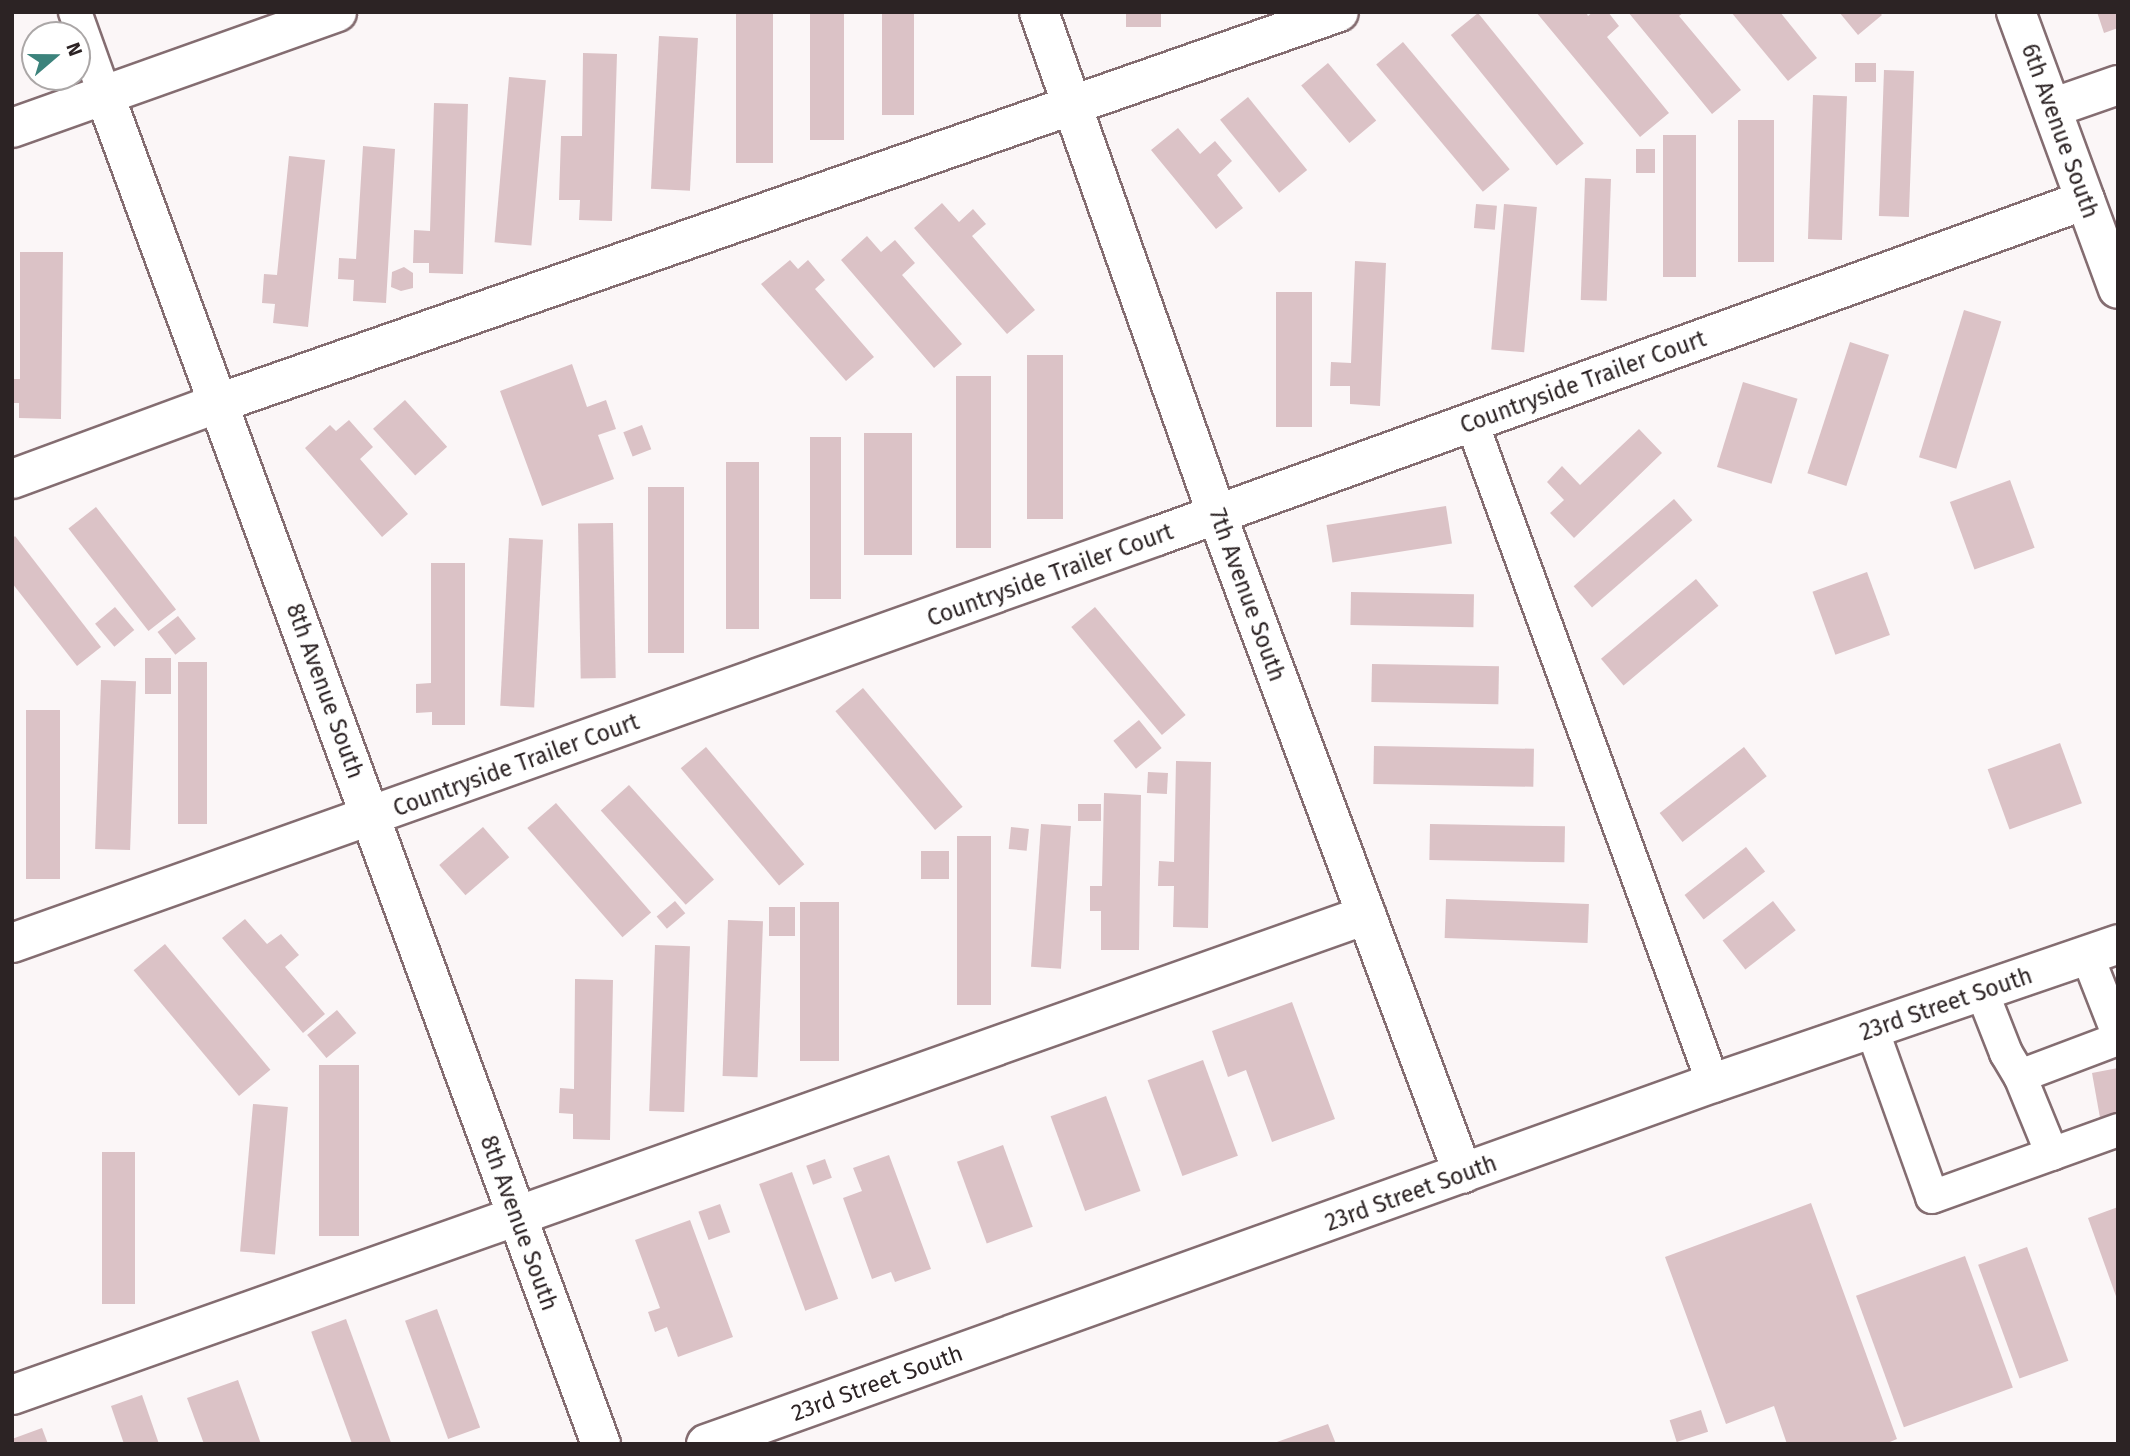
<!DOCTYPE html>
<style>
body{margin:0}
#map{position:relative;width:2130px;height:1456px;overflow:hidden;background:#fbf6f7;font-family:"Fira Sans",sans-serif}
div>[style]{position:absolute}
[style*='--x']{left:calc(var(--x)*1px);top:calc(var(--y)*1px);width:calc(var(--w)*1px);rotate:calc(var(--a)*1deg)}
.building>*{inset:0;background:#dbc2c6;transform-origin:0 0}
.roads{filter:drop-shadow(2px 0 #846d71) drop-shadow(-2px 0 #846d71) drop-shadow(0 2px #846d71) drop-shadow(0 -2px #846d71)}
.service>*{height:32px;margin:-16px;padding:0 16px;transform-origin:16px;border-radius:16px;background:#fff}
.minor>*{height:38px;margin:-19px;padding:0 19px;transform-origin:19px;border-radius:19px;background:#fff}
.secondary>*{height:38px;margin:-19px;padding:0 19px;transform-origin:19px;border-radius:19px;background:#fff}
span{translate:-50% -50%;white-space:nowrap;text-align:center;line-height:1.15;-webkit-text-stroke:5px #fff;paint-order:stroke}
.street-label{font-size:23px;color:#2c2324}
.frame{position:absolute;inset:0;border:14px solid #2c2324;pointer-events:none}
.north{position:absolute;left:21px;top:21px;width:70px;height:70px;box-sizing:border-box;background:#fff;border:2px solid #aba7a7;border-radius:50%;rotate:70deg;font-size:19px;font-weight:700;line-height:28px;text-align:center;color:#2c2324}
.north::after{content:'';display:block;margin:auto;width:24px;height:32px;background:#3c837c;clip-path:polygon(50% 0,100% 100%,50% 72%,0 100%)}
</style>
<div id="map">
<div class="building">
<i style="left:736px;top:12px;width:37px;height:151px"></i>
<i style="left:810px;top:12px;width:34px;height:128px"></i>
<i style="left:882px;top:12px;width:32px;height:103px"></i>
<i style="left:1126px;top:12px;width:35px;height:15px"></i>
<i style="clip-path:polygon(1536px 12px,1586px 12px,1588px 16px,1593px 12px,1608px 12px,1619px 26px,1607px 37px,1669px 113px,1640px 137px)"></i>
<i style="clip-path:polygon(1628px 12px,1684px 12px,1679px 16px,1741px 90px,1712px 114px)"></i>
<i style="clip-path:polygon(1731px 12px,1780px 12px,1817px 58px,1788px 81px)"></i>
<i style="clip-path:polygon(1839px 12px,1879px 12px,1882px 15px,1858px 35px)"></i>
<i style="clip-path:polygon(2097px 12px,2118px 12px,2118px 28px,2104px 33px)"></i>
<i style="left:1478px;top:13px;width:168px;height:35px;rotate:51deg"></i>
<i style="left:659px;top:36px;width:39px;height:153px;rotate:3deg"></i>
<i style="left:1403px;top:42px;width:166px;height:35px;rotate:50deg"></i>
<i style="clip-path:polygon(583px 53px,617px 54px,612px 221px,579px 220px,580px 200px,559px 200px,561px 136px,582px 136px)"></i>
<i style="left:1328px;top:63px;width:75px;height:35px;rotate:50deg"></i>
<i style="left:1855px;top:63px;width:21px;height:19px"></i>
<i style="left:1884px;top:70px;width:30px;height:146px;rotate:2deg"></i>
<i style="left:509px;top:77px;width:37px;height:166px;rotate:5deg"></i>
<i style="left:1813px;top:95px;width:34px;height:144px;rotate:2deg"></i>
<i style="left:1248px;top:97px;width:94px;height:36px;rotate:51deg"></i>
<i style="clip-path:polygon(434px 103px,468px 104px,463px 274px,429px 273px,429px 263px,413px 263px,414px 230px,430px 231px)"></i>
<i style="left:1738px;top:120px;width:36px;height:142px"></i>
<i style="clip-path:polygon(1178px 128px,1200px 154px,1215px 141px,1232px 161px,1217px 175px,1243px 208px,1216px 229px,1151px 150px)"></i>
<i style="left:1663px;top:135px;width:33px;height:142px"></i>
<i style="clip-path:polygon(363px 146px,395px 149px,386px 303px,353px 301px,354px 280px,338px 279px,339px 258px,356px 259px)"></i>
<i style="left:1636px;top:149px;width:19px;height:24px"></i>
<i style="clip-path:polygon(289px 156px,325px 160px,308px 327px,273px 323px,275px 304px,262px 303px,264px 274px,277px 275px)"></i>
<i style="left:1585px;top:178px;width:26px;height:122px;rotate:2deg"></i>
<i style="clip-path:polygon(942px 203px,959px 222px,973px 209px,986px 224px,972px 236px,1035px 310px,1007px 334px,914px 228px)"></i>
<i style="left:1476px;top:204px;width:21px;height:24px;rotate:5deg"></i>
<i style="left:1504px;top:204px;width:33px;height:146px;rotate:5deg"></i>
<i style="clip-path:polygon(867px 236px,881px 252px,895px 240px,915px 263px,902px 275px,962px 344px,934px 368px,841px 260px)"></i>
<i style="clip-path:polygon(20px 252px,63px 252px,61px 419px,19px 418px,19px 403px,12px 403px,12px 379px,20px 379px)"></i>
<i style="clip-path:polygon(790px 260px,798px 269px,808px 260px,825px 280px,815px 289px,874px 357px,846px 381px,761px 284px)"></i>
<i style="clip-path:polygon(1355px 261px,1386px 263px,1380px 406px,1350px 404px,1350px 386px,1330px 386px,1331px 362px,1351px 363px)"></i>
<i style="clip-path:polygon(404px 267px,413px 273px,413px 288px,401px 291px,391px 287px,392px 272px)"></i>
<i style="left:1312px;top:292px;width:135px;height:36px;rotate:90deg"></i>
<i style="left:1964px;top:310px;width:39px;height:154px;rotate:17deg"></i>
<i style="left:1850px;top:342px;width:41px;height:138px;rotate:18deg"></i>
<i style="left:1063px;top:355px;width:164px;height:36px;rotate:90deg"></i>
<i style="clip-path:polygon(572px 364px,587px 407px,606px 400px,616px 429px,598px 435px,614px 479px,542px 506px,500px 391px)"></i>
<i style="left:956px;top:376px;width:35px;height:172px"></i>
<i style="left:1743px;top:382px;width:57px;height:89px;rotate:17deg"></i>
<i style="left:405px;top:400px;width:63px;height:43px;rotate:48deg"></i>
<i style="clip-path:polygon(349px 420px,373px 447px,360px 459px,408px 514px,382px 537px,305px 448px,330px 425px,336px 431px)"></i>
<i style="left:642px;top:425px;width:26px;height:20px;rotate:69deg"></i>
<i style="clip-path:polygon(1639px 429px,1662px 453px,1574px 538px,1550px 513px,1564px 500px,1547px 482px,1562px 466px,1580px 485px)"></i>
<i style="left:864px;top:433px;width:48px;height:122px"></i>
<i style="left:810px;top:437px;width:31px;height:162px"></i>
<i style="left:726px;top:462px;width:33px;height:167px"></i>
<i style="left:2010px;top:480px;width:72px;height:64px;rotate:70deg"></i>
<i style="left:684px;top:487px;width:166px;height:36px;rotate:90deg"></i>
<i style="left:1674px;top:499px;width:28px;height:133px;rotate:49deg"></i>
<i style="left:1446px;top:506px;width:38px;height:121px;rotate:81deg"></i>
<i style="left:96px;top:507px;width:130px;height:35px;rotate:52deg"></i>
<i style="left:613px;top:523px;width:155px;height:35px;rotate:89deg"></i>
<i style="clip-path:polygon(15px 536px,101px 647px,77px 666px,12px 583px,12px 539px)"></i>
<i style="left:509px;top:538px;width:34px;height:168px;rotate:3deg"></i>
<i style="clip-path:polygon(431px 563px,465px 563px,465px 725px,432px 725px,432px 712px,416px 713px,416px 684px,431px 683px)"></i>
<i style="left:1867px;top:572px;width:67px;height:58px;rotate:70deg"></i>
<i style="left:1696px;top:579px;width:35px;height:124px;rotate:50deg"></i>
<i style="left:1351px;top:592px;width:123px;height:33px;rotate:1deg"></i>
<i style="left:115px;top:607px;width:30px;height:26px;rotate:50deg"></i>
<i style="left:1095px;top:607px;width:141px;height:31px;rotate:50deg"></i>
<i style="left:178px;top:616px;width:29px;height:26px;rotate:52deg"></i>
<i style="left:145px;top:658px;width:26px;height:36px"></i>
<i style="left:207px;top:662px;width:162px;height:29px;rotate:90deg"></i>
<i style="left:1372px;top:664px;width:127px;height:38px;rotate:1deg"></i>
<i style="left:101px;top:680px;width:35px;height:169px;rotate:2deg"></i>
<i style="left:863px;top:688px;width:155px;height:36px;rotate:50deg"></i>
<i style="left:60px;top:710px;width:169px;height:34px;rotate:90deg"></i>
<i style="left:1139px;top:720px;width:36px;height:33px;rotate:51deg"></i>
<i style="left:2060px;top:743px;width:64px;height:77px;rotate:70deg"></i>
<i style="left:1374px;top:746px;width:160px;height:38px;rotate:1deg"></i>
<i style="left:706px;top:747px;width:153px;height:33px;rotate:50deg"></i>
<i style="left:1744px;top:747px;width:37px;height:107px;rotate:52deg"></i>
<i style="clip-path:polygon(1176px 761px,1211px 762px,1208px 928px,1173px 927px,1174px 886px,1158px 886px,1159px 861px,1174px 862px)"></i>
<i style="left:1148px;top:772px;width:20px;height:21px;rotate:3deg"></i>
<i style="left:629px;top:785px;width:127px;height:38px;rotate:48deg"></i>
<i style="clip-path:polygon(1104px 793px,1141px 795px,1139px 950px,1101px 950px,1101px 911px,1090px 911px,1090px 886px,1102px 886px)"></i>
<i style="left:556px;top:803px;width:145px;height:38px;rotate:49deg"></i>
<i style="left:1078px;top:804px;width:23px;height:17px"></i>
<i style="left:1041px;top:824px;width:30px;height:143px;rotate:4deg"></i>
<i style="left:1430px;top:824px;width:135px;height:36px;rotate:1deg"></i>
<i style="left:483px;top:827px;width:40px;height:58px;rotate:49deg"></i>
<i style="left:1011px;top:827px;width:18px;height:22px;rotate:6deg"></i>
<i style="left:957px;top:836px;width:34px;height:169px"></i>
<i style="left:1746px;top:847px;width:31px;height:78px;rotate:52deg"></i>
<i style="left:921px;top:851px;width:28px;height:28px"></i>
<i style="left:1446px;top:899px;width:143px;height:39px;rotate:2deg"></i>
<i style="left:675px;top:901px;width:16px;height:24px;rotate:50deg"></i>
<i style="left:1773px;top:901px;width:37px;height:64px;rotate:52deg"></i>
<i style="left:800px;top:902px;width:39px;height:159px"></i>
<i style="left:769px;top:907px;width:26px;height:29px"></i>
<i style="clip-path:polygon(245px 919px,267px 944px,281px 934px,299px 955px,285px 967px,325px 1014px,303px 1033px,222px 938px)"></i>
<i style="left:728px;top:920px;width:35px;height:156px;rotate:2deg"></i>
<i style="left:165px;top:944px;width:164px;height:41px;rotate:50deg"></i>
<i style="left:655px;top:945px;width:35px;height:166px;rotate:2deg"></i>
<i style="clip-path:polygon(575px 979px,613px 980px,610px 1140px,573px 1139px,573px 1114px,559px 1113px,560px 1088px,574px 1089px)"></i>
<i style="clip-path:polygon(1292px 1002px,1335px 1119px,1272px 1142px,1246px 1070px,1228px 1077px,1212px 1031px)"></i>
<i style="left:337px;top:1010px;width:30px;height:39px;rotate:50deg"></i>
<i style="left:1203px;top:1060px;width:102px;height:59px;rotate:70deg"></i>
<i style="left:319px;top:1065px;width:40px;height:171px"></i>
<i style="clip-path:polygon(2118px 1068px,2118px 1126px,2102px 1129px,2092px 1073px)"></i>
<i style="left:1106px;top:1096px;width:101px;height:59px;rotate:70deg"></i>
<i style="left:253px;top:1104px;width:35px;height:148px;rotate:5deg"></i>
<i style="left:1003px;top:1145px;width:87px;height:49px;rotate:70deg"></i>
<i style="left:102px;top:1152px;width:33px;height:152px"></i>
<i style="clip-path:polygon(889px 1155px,931px 1269px,895px 1282px,891px 1272px,872px 1279px,843px 1198px,862px 1191px,853px 1168px)"></i>
<i style="left:825px;top:1159px;width:20px;height:20px;rotate:70deg"></i>
<i style="left:792px;top:1172px;width:135px;height:35px;rotate:70deg"></i>
<i style="clip-path:polygon(1811px 1203px,1897px 1439px,1885px 1444px,1787px 1444px,1774px 1406px,1726px 1424px,1665px 1257px)"></i>
<i style="left:720px;top:1204px;width:30px;height:23px;rotate:70deg"></i>
<i style="clip-path:polygon(2118px 1207px,2118px 1299px,2117px 1299px,2088px 1218px)"></i>
<i style="clip-path:polygon(690px 1220px,733px 1337px,678px 1357px,667px 1327px,655px 1332px,648px 1312px,660px 1308px,635px 1240px)"></i>
<i style="left:2027px;top:1247px;width:121px;height:52px;rotate:70deg"></i>
<i style="left:1965px;top:1256px;width:140px;height:116px;rotate:70deg"></i>
<i style="left:437px;top:1309px;width:126px;height:34px;rotate:70deg"></i>
<i style="left:346px;top:1319px;width:133px;height:37px;rotate:70deg"></i>
<i style="clip-path:polygon(238px 1380px,261px 1444px,204px 1444px,187px 1398px)"></i>
<i style="clip-path:polygon(142px 1395px,159px 1444px,124px 1444px,111px 1406px)"></i>
<i style="left:1701px;top:1410px;width:23px;height:33px;rotate:72deg"></i>
<i style="clip-path:polygon(1328px 1424px,1336px 1444px,1274px 1444px,1274px 1443px)"></i>
<i style="clip-path:polygon(42px 1428px,48px 1444px,12px 1444px,12px 1439px)"></i>
</div>
<div class="roads">
<div class="service">
<i style="--x:75;--y:12;--w:89;--a:70.3"></i>
<i style="--x:1472;--y:423;--w:703;--a:69.94"></i>
<i style="--x:2087;--y:955;--w:85;--a:68.6"></i>
<i style="--x:1982;--y:992;--w:66;--a:68.5"></i>
<i style="--x:2006;--y:1053;--w:27;--a:59"></i>
<i style="--x:1872;--y:1029;--w:178;--a:70.3"></i>
<i style="--x:1932;--y:1197;--w:198;--a:-19.8"></i>
<i style="--x:2052;--y:1154;--w:84;--a:-112.3"></i>
<i style="--x:2020;--y:1076;--w:105;--a:-20.7"></i>
</div>
<div class="minor">
<i style="--x:1039;--y:12;--w:534;--a:70.51"></i>
<i style="--x:1217;--y:515;--w:703;--a:69.53"></i>
<i style="--x:2016;--y:12;--w:295;--a:69.8"></i>
<i style="--x:105;--y:96;--w:1436;--a:69.8"></i>
<i style="--x:2052;--y:108;--w:70;--a:-19.2"></i>
<i style="--x:12;--y:479;--w:221;--a:-20.2"></i>
<i style="--x:219;--y:403;--w:1186;--a:-19.24"></i>
<i style="--x:12;--y:943;--w:1215;--a:-19.57"></i>
<i style="--x:1157;--y:536;--w:987;--a:-19.9"></i>
<i style="--x:12;--y:1395;--w:1437;--a:-19.52"></i>
<i style="--x:706;--y:1444;--w:1070;--a:-19.72"></i>
<i style="--x:1713;--y:1083;--w:428;--a:-18.9"></i>
</div>
<div class="secondary">
<i style="--x:12;--y:128;--w:345;--a:-19.6"></i>
</div>
</div>
<div class="street-label">
<span style="left:2060px;top:131px;rotate:70deg">6th Avenue South</span>
<span style="left:1583px;top:382px;rotate:-20deg">Countryside Trailer Court</span>
<span style="left:1050px;top:575px;rotate:-20deg">Countryside Trailer Court</span>
<span style="left:1247px;top:595px;rotate:70deg">7th Avenue South</span>
<span style="left:325px;top:691px;rotate:70deg">8th Avenue South</span>
<span style="left:516px;top:765px;rotate:-20deg">Countryside Trailer Court</span>
<span style="left:1946px;top:1004px;rotate:-19deg">23rd Street South</span>
<span style="left:1411px;top:1193px;rotate:-20deg">23rd Street South</span>
<span style="left:519px;top:1223px;rotate:70deg">8th Avenue South</span>
<span style="left:877px;top:1383px;rotate:-20deg">23rd Street South</span>
</div>
<div class="frame"></div>
<div class="north">N</div>
</div>
